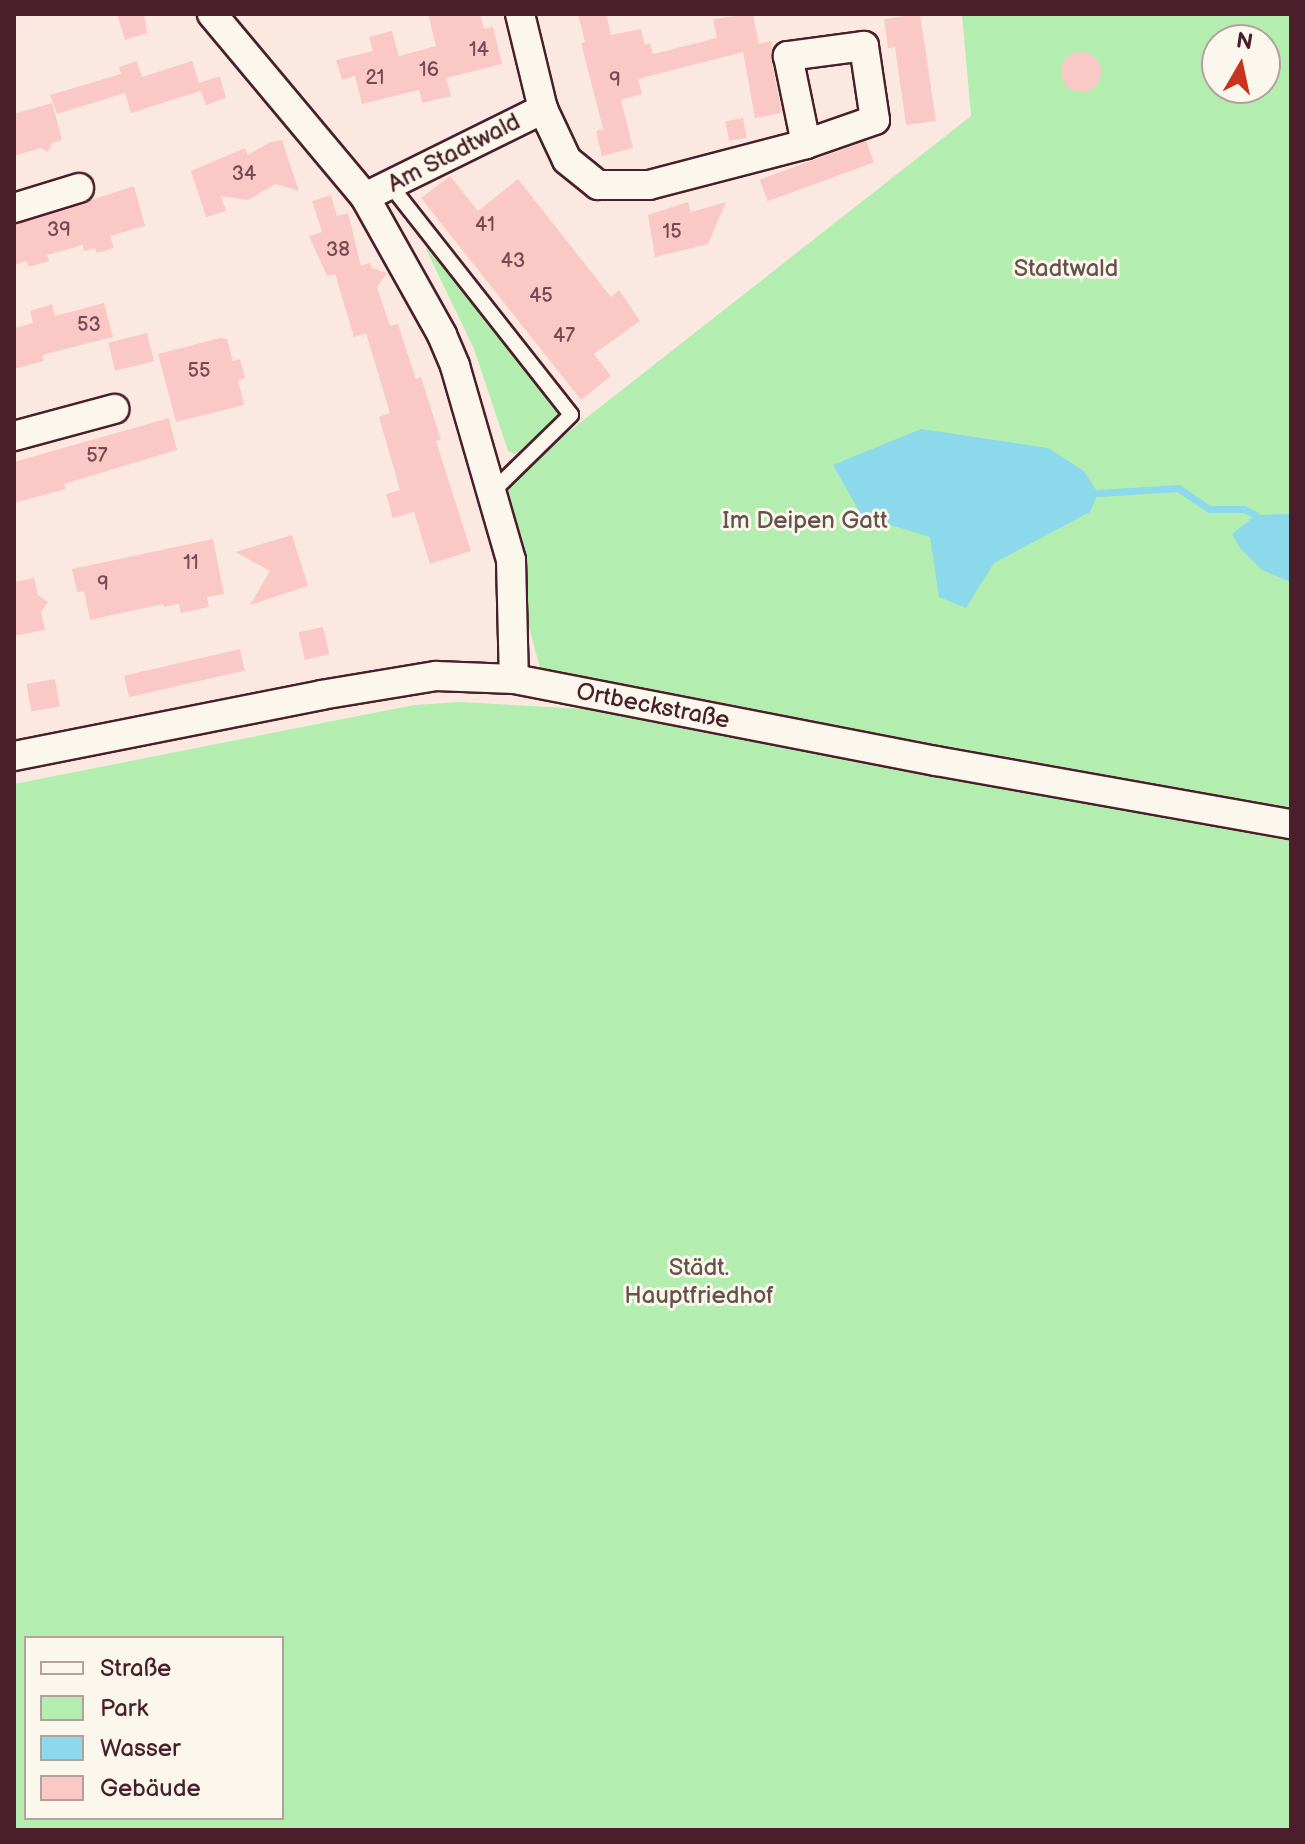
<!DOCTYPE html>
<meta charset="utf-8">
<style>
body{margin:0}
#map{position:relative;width:1305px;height:1844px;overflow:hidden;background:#fbe9e1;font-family:"Balsamiq Sans",sans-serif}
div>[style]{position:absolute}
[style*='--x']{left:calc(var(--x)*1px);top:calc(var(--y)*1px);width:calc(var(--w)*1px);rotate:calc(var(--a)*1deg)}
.green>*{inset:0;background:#b4edb0}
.water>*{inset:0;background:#8bd9ea}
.stream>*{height:7px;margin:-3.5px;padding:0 3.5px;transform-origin:3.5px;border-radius:3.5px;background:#8bd9ea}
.building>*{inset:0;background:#fac9c6;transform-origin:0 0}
.round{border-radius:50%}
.roads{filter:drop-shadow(2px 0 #4a1f2b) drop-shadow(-2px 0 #4a1f2b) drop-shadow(0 2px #4a1f2b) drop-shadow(0 -2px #4a1f2b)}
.service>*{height:14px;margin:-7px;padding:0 7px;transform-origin:7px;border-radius:7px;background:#fbf7ec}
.minor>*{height:28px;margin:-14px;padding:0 14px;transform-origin:14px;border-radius:14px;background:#fbf7ec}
span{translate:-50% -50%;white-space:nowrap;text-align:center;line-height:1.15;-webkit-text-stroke:6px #fbf7ec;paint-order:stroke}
.number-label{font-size:20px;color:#764a52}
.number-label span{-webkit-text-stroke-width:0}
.street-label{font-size:24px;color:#4a1f2b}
.park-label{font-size:24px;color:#64524c}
.frame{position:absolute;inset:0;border:16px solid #4a1f2b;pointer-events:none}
.legend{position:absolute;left:24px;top:1636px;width:260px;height:184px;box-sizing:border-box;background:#fbf7ec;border:2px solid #b4a19f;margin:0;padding:10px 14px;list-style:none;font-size:24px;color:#4a1f2b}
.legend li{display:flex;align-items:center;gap:16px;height:40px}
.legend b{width:40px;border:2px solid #b4a19f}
.north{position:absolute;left:1201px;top:24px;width:80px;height:80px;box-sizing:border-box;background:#fbf7ec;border:2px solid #b4a19f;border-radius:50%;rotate:9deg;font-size:22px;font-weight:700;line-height:32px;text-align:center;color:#4a1f2b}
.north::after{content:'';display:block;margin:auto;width:28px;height:36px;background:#c8321e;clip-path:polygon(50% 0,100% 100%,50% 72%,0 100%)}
</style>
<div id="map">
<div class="green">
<i style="clip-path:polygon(evenodd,962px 14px,1291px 14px,1291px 816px,542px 676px,493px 491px,971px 116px,962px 14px,1217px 40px,1265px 40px,1265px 88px,1217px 88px,1217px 40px)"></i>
<i style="clip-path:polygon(430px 244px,560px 411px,556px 420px,515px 454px,508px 451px,474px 349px,426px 249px)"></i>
<i style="clip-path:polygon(evenodd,460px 702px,604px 710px,1291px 830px,1291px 1830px,14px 1830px,14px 784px,414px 705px,460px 702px,26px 1638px,282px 1638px,282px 1818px,26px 1818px,26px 1638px)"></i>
</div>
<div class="water">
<i style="clip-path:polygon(921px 429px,1048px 448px,1084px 471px,1098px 493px,1090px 512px,994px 563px,966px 608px,939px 597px,930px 537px,862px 516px,833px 465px)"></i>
<i style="clip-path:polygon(1291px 514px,1291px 582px,1262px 570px,1240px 548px,1232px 534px,1256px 515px)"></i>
</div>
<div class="stream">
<i style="--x:1098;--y:493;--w:80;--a:-3.6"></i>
<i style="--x:1178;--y:488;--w:37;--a:34"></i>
<i style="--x:1209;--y:509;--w:35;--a:0"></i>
<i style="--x:1244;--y:509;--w:13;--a:27"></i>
</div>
<div class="building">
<i style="clip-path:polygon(117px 14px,144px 14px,147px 33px,125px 40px)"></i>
<i style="clip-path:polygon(428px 14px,480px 14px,484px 29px,493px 27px,502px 64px,446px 78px,451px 96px,423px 103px,419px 90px,362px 104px,355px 76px,342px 80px,336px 60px,373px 51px,369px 37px,392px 31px,399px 56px,436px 46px)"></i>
<i style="clip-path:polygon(578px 14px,606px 14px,611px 35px,641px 29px,645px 45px,650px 43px,653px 54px,717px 38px,713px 19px,753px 14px,759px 44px,772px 41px,771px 59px,782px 113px,755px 118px,743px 52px,638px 79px,642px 94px,621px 100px,633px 148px,602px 156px,596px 131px,603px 129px,581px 43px,585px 42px)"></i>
<i style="clip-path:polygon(920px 14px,936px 121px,906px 125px,895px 47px,888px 48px,884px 19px)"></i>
<i class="round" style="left:1061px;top:52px;width:40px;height:40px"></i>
<i style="clip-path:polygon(137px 61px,142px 77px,192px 61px,199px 83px,220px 76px,226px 98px,206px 105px,201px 91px,131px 113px,125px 93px,57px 114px,50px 95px,121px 74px,119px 67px)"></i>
<i style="clip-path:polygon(52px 103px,62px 140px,52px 143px,48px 152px,41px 148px,14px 156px,14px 114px)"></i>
<i style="left:743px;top:118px;width:20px;height:18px;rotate:79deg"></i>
<i style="clip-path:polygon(282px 140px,299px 191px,276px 184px,248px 200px,221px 196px,226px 211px,206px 217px,191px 171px,245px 148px,248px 155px,270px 142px)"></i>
<i style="left:866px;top:141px;width:23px;height:113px;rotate:70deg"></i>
<i style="clip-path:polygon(450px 176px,478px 211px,518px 179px,611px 297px,619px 290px,640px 321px,594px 354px,611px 376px,581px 400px,421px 198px)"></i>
<i style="clip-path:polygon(134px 186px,145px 226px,110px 236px,114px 248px,97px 253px,95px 248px,84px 251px,83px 245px,47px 255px,49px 261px,28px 267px,27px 261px,14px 265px,14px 225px)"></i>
<i style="clip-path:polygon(331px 195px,337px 216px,348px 213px,361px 266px,370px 263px,372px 268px,387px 273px,377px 287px,390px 326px,398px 324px,416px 379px,421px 377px,441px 440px,436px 441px,471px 551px,430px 564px,414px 512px,393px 518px,386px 494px,400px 490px,379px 417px,390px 413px,366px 333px,354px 337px,335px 274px,327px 276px,309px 236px,322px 232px,312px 201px)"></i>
<i style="clip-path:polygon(688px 202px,691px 212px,726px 202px,708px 244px,655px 257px,648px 215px)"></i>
<i style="clip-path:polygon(104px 303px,113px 337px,42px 355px,44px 361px,14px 369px,14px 328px,33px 323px,30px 311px,52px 304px,55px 316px)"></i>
<i style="left:147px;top:333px;width:29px;height:40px;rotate:76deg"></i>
<i style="clip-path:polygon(220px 338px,227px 339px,233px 361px,240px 359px,245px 378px,238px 380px,244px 405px,176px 422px,158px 354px)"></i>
<i style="clip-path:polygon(169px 418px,177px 450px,64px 484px,66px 489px,14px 503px,14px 462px)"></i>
<i style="clip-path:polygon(292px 535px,308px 586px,250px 605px,270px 571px,235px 552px)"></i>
<i style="clip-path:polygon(213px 539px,224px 594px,207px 597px,209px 607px,181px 613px,179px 604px,164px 607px,163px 604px,90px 620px,84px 591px,77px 592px,72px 569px)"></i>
<i style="clip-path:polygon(34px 578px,38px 595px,48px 602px,41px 612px,45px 630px,14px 636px,14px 582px)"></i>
<i style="left:323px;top:627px;width:28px;height:25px;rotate:77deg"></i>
<i style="left:240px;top:649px;width:22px;height:119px;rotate:77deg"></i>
<i style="left:55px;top:679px;width:28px;height:29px;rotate:80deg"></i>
</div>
<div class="roads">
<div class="service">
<i style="--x:391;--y:186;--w:291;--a:51.8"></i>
<i style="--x:571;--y:415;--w:109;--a:135.7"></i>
</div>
<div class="minor">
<i style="--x:212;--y:14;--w:239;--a:50.1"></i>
<i style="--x:365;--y:197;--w:158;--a:60.8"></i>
<i style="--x:442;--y:335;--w:34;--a:67"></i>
<i style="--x:455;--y:366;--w:202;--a:73.9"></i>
<i style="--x:511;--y:560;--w:119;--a:88.6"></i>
<i style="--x:520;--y:14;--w:98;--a:76.4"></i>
<i style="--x:543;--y:109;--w:56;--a:64.8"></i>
<i style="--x:567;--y:160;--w:40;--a:39"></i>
<i style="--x:598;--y:185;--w:51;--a:0"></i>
<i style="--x:649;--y:185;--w:162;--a:-14.6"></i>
<i style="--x:806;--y:144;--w:73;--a:-19.2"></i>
<i style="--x:875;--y:120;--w:75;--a:-98.5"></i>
<i style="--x:864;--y:46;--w:77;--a:172.5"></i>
<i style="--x:788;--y:56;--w:90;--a:78.4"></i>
<i style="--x:365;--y:197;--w:199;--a:-26.3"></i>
<i style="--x:14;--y:208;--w:68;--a:-17.1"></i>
<i style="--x:14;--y:436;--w:104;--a:-15.1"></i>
<i style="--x:14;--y:756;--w:313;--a:-11.2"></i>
<i style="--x:321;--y:695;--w:117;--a:-9.4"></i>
<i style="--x:436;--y:676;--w:78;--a:2.2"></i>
<i style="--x:514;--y:679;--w:430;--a:11"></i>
<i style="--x:936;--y:761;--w:361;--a:10.1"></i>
</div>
</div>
<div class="number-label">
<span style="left:479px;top:50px">14</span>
<span style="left:429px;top:70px">16</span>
<span style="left:375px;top:78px">21</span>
<span style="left:615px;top:80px">9</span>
<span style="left:244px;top:174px">34</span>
<span style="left:485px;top:225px">41</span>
<span style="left:59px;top:230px">39</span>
<span style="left:672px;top:232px">15</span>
<span style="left:338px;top:250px">38</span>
<span style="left:513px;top:261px">43</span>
<span style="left:541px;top:296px">45</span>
<span style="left:89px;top:325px">53</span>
<span style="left:564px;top:336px">47</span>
<span style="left:199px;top:371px">55</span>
<span style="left:97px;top:456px">57</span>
<span style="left:191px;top:563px">11</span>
<span style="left:103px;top:584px">9</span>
</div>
<div class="street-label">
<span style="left:454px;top:153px;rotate:-27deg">Am Stadtwald</span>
<span style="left:653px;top:706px;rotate:11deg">Ortbeckstraße</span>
</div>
<div class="park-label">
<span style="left:1066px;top:269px">Stadtwald</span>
<span style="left:805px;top:521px">Im Deipen Gatt</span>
<span style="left:699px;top:1282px">Städt.<br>Hauptfriedhof</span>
</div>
<div class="frame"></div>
<ul class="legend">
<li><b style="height:10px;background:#fbf7ec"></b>Straße</li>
<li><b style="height:22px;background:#b4edb0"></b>Park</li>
<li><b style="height:22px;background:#8bd9ea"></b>Wasser</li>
<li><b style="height:22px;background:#fac9c6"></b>Gebäude</li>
</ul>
<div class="north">N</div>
</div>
